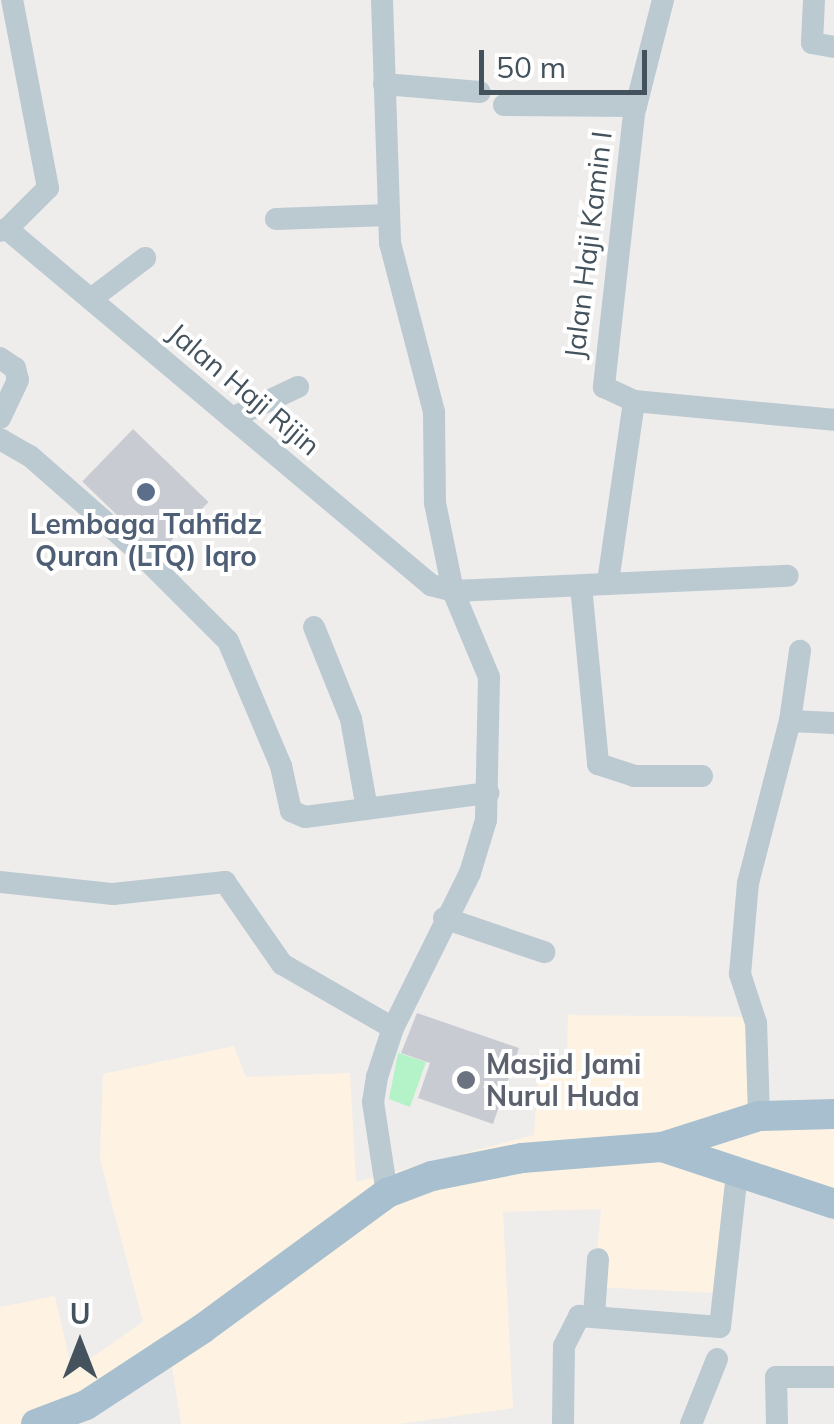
<!DOCTYPE html>
<style>
body{margin:0}
#map{position:relative;width:834px;height:1424px;overflow:hidden;background:#efecec;font-family:Mulish,sans-serif}
div>[style]{position:absolute}
[style*='--x']{left:calc(var(--x)*1px);top:calc(var(--y)*1px);width:calc(var(--w)*1px);rotate:calc(var(--a)*1deg)}
.commercial>*{inset:0;background:#fef3e2}
.green>*{inset:0;background:#b4f3c7}
.building>*{inset:0;background:#c8ccd2;transform-origin:0 0}
.minor>*{height:22px;margin:-11px;padding:0 11px;transform-origin:11px;border-radius:11px;background:#bbc9d1}
.major>*{height:30px;margin:-15px;padding:0 15px;transform-origin:15px;border-radius:15px;background:#a8bfcf}
.dots>*{width:28px;height:28px;translate:-50% -50%;box-sizing:border-box;border:5px solid #fff;border-radius:50%}
span{translate:-50% -50%;white-space:nowrap;text-align:center;line-height:1.15;-webkit-text-stroke:8px #fff;paint-order:stroke}
.street-label{font-size:28px;color:#43525c}
.service-label{font-size:28px;color:#4e5e75;font-weight:700}
.worship-label{font-size:28px;color:#5b616d;font-weight:700}
.left{translate:0 -50%;text-align:left}
.north{position:absolute;left:30px;top:1294px;width:100px;height:100px;-webkit-text-stroke:8px #fff;paint-order:stroke;rotate:0deg;font-size:28px;font-weight:700;line-height:40px;text-align:center;color:#43525c}
.north::after{content:'';display:block;margin:auto;width:35px;height:45px;background:#43525c;clip-path:polygon(50% 0,100% 100%,50% 72%,0 100%)}
.scale{position:absolute;left:479px;top:50px;width:168px;height:45px;box-sizing:border-box;border:5px solid #43525c;border-top:0;padding-left:12px;font-size:30px;line-height:35px;white-space:nowrap;color:#43525c;-webkit-text-stroke:8px #fff;paint-order:stroke}
</style>
<div id="map">
<div class="commercial">
<i style="clip-path:polygon(568px 1015px,749px 1017px,754px 1118px,834px 1113px,834px 1201px,729px 1169px,716px 1293px,594px 1287px,601px 1209px,503px 1212px,513px 1408px,399px 1424px,181px 1424px,172px 1366px,80px 1424px,0 1424px,0 1307px,55px 1296px,72px 1371px,143px 1322px,100px 1159px,103px 1074px,234px 1046px,246px 1077px,350px 1073px,356px 1182px,534px 1135px,539px 1058px,567px 1058px)"></i>
</div>
<div class="green">
<i style="clip-path:polygon(398px 1053px,426px 1062px,410px 1107px,389px 1099px)"></i>
</div>
<div class="building">
<i style="left:133px;top:429px;width:105px;height:73px;rotate:44deg"></i>
<i style="clip-path:polygon(417px 1013px,519px 1048px,493px 1124px,418px 1098px,430px 1063px,401px 1053px)"></i>
</div>
<div class="minor">
<i style="--x:382;--y:0;--w:243;--a:88.1"></i>
<i style="--x:390;--y:243;--w:175;--a:75.4"></i>
<i style="--x:434;--y:412;--w:91;--a:89.4"></i>
<i style="--x:435;--y:503;--w:90;--a:78.4"></i>
<i style="--x:453;--y:591;--w:93;--a:67.3"></i>
<i style="--x:489;--y:677;--w:143;--a:91.2"></i>
<i style="--x:486;--y:820;--w:55;--a:106.8"></i>
<i style="--x:470;--y:873;--w:173;--a:116.4"></i>
<i style="--x:393;--y:1028;--w:52;--a:108.1"></i>
<i style="--x:377;--y:1077;--w:25;--a:99"></i>
<i style="--x:373;--y:1102;--w:92;--a:81.3"></i>
<i style="--x:663;--y:0;--w:118;--a:104.3"></i>
<i style="--x:634;--y:114;--w:275;--a:96.3"></i>
<i style="--x:604;--y:387;--w:33;--a:25"></i>
<i style="--x:634;--y:401;--w:201;--a:5.4"></i>
<i style="--x:814;--y:0;--w:43;--a:92.7"></i>
<i style="--x:812;--y:43;--w:22;--a:10"></i>
<i style="--x:384;--y:84;--w:96;--a:4.8"></i>
<i style="--x:504;--y:105;--w:132;--a:0.4"></i>
<i style="--x:276;--y:219;--w:112;--a:-2"></i>
<i style="--x:7;--y:229;--w:58;--a:-45"></i>
<i style="--x:48;--y:188;--w:191;--a:-100.8"></i>
<i style="--x:0;--y:231;--w:7;--a:-16"></i>
<i style="--x:7;--y:229;--w:554;--a:40.02"></i>
<i style="--x:431;--y:585;--w:23;--a:15"></i>
<i style="--x:453;--y:591;--w:335;--a:-2.6"></i>
<i style="--x:91;--y:299;--w:68;--a:-37.2"></i>
<i style="--x:0;--y:358;--w:18;--a:34"></i>
<i style="--x:15;--y:368;--w:12;--a:76"></i>
<i style="--x:18;--y:380;--w:42;--a:115.3"></i>
<i style="--x:232;--y:418;--w:73;--a:-25.2"></i>
<i style="--x:0;--y:439;--w:34;--a:30"></i>
<i style="--x:30;--y:456;--w:144;--a:41.3"></i>
<i style="--x:138;--y:551;--w:127;--a:45"></i>
<i style="--x:228;--y:641;--w:136;--a:67"></i>
<i style="--x:281;--y:766;--w:46;--a:77.5"></i>
<i style="--x:291;--y:811;--w:15;--a:23"></i>
<i style="--x:305;--y:817;--w:185;--a:-7.5"></i>
<i style="--x:608;--y:582;--w:183;--a:-81.8"></i>
<i style="--x:581;--y:586;--w:179;--a:84.5"></i>
<i style="--x:598;--y:764;--w:38;--a:18"></i>
<i style="--x:634;--y:776;--w:68;--a:0"></i>
<i style="--x:314;--y:627;--w:99;--a:68.1"></i>
<i style="--x:351;--y:719;--w:91;--a:79.9"></i>
<i style="--x:790;--y:721;--w:71;--a:-81.9"></i>
<i style="--x:0;--y:882;--w:114;--a:6.1"></i>
<i style="--x:113;--y:894;--w:113;--a:-6.1"></i>
<i style="--x:225;--y:882;--w:100;--a:55.2"></i>
<i style="--x:282;--y:964;--w:128;--a:30"></i>
<i style="--x:444;--y:918;--w:106;--a:18.8"></i>
<i style="--x:759;--y:1116;--w:93;--a:-91.8"></i>
<i style="--x:756;--y:1023;--w:52;--a:-108.1"></i>
<i style="--x:740;--y:974;--w:91;--a:-85"></i>
<i style="--x:748;--y:883;--w:167;--a:-75.5"></i>
<i style="--x:790;--y:721;--w:44;--a:2.6"></i>
<i style="--x:594;--y:1315;--w:56;--a:-85.9"></i>
<i style="--x:563;--y:1424;--w:78;--a:-89.3"></i>
<i style="--x:564;--y:1346;--w:34;--a:-63"></i>
<i style="--x:579;--y:1316;--w:141;--a:4.5"></i>
<i style="--x:720;--y:1327;--w:155;--a:-83.7"></i>
<i style="--x:691;--y:1424;--w:70;--a:-68.2"></i>
<i style="--x:777;--y:1424;--w:47;--a:-91.2"></i>
<i style="--x:776;--y:1377;--w:58;--a:0"></i>
</div>
<div class="major">
<i style="--x:662;--y:1147;--w:102;--a:-17.7"></i>
<i style="--x:759;--y:1116;--w:75;--a:-1.5"></i>
<i style="--x:36;--y:1424;--w:53;--a:-20.8"></i>
<i style="--x:86;--y:1405;--w:139;--a:-33.2"></i>
<i style="--x:202;--y:1329;--w:230;--a:-36.3"></i>
<i style="--x:387;--y:1193;--w:48;--a:-20.7"></i>
<i style="--x:432;--y:1176;--w:92;--a:-11.3"></i>
<i style="--x:522;--y:1158;--w:140;--a:-4.5"></i>
<i style="--x:662;--y:1147;--w:181;--a:18.3"></i>
</div>
<div class="dots">
<i style="left:146px;top:492px;background:#5c6f8a"></i>
<i style="left:466px;top:1080px;background:#6b7280"></i>
</div>
<div class="street-label">
<span style="left:588px;top:245px;rotate:-83deg">Jalan Haji Kamin I</span>
<span style="left:244px;top:389px;rotate:40deg">Jalan Haji Rijin</span>
</div>
<div class="service-label">
<span style="left:146px;top:540px">Lembaga Tahfidz<br>Quran (LTQ) Iqro</span>
</div>
<div class="worship-label">
<span class="left" style="left:486px;top:1080px">Masjid Jami<br>Nurul Huda</span>
</div>
<div class="north">U</div>
<div class="scale">50 m</div>
</div>
